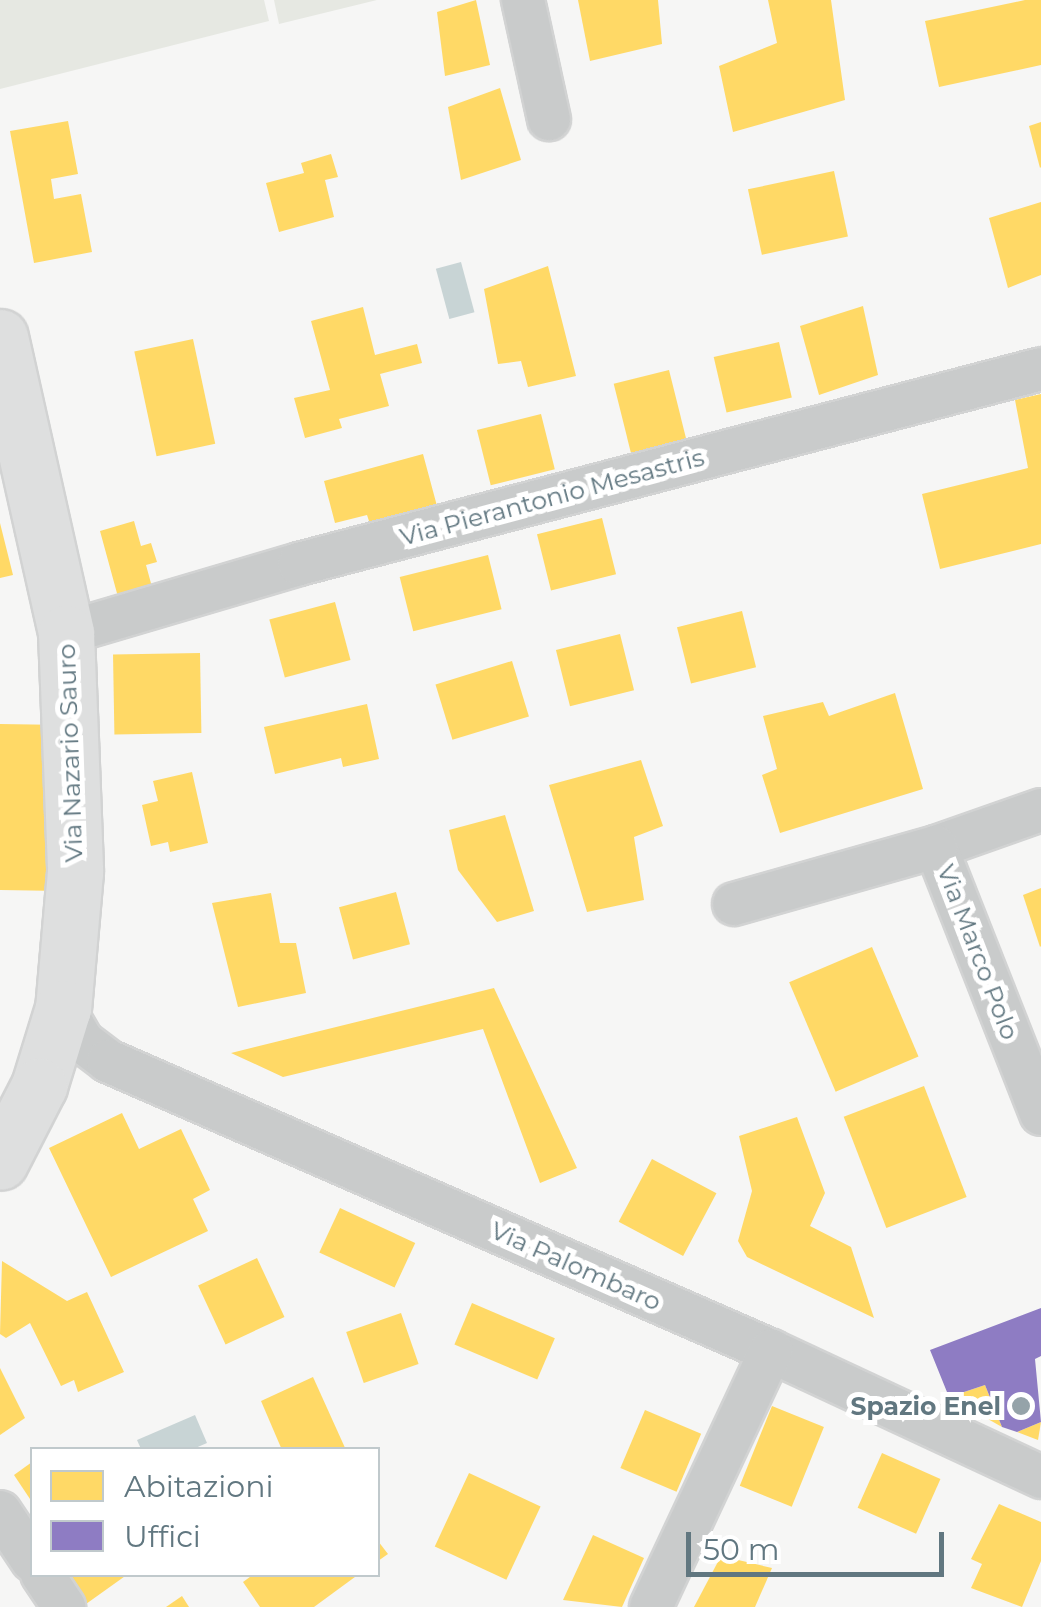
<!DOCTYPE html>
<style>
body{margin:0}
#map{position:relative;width:1041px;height:1607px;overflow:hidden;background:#f6f6f5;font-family:Montserrat,sans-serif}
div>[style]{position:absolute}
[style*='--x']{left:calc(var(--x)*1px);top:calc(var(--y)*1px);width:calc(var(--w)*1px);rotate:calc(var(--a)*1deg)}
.green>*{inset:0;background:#e6e8e2}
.water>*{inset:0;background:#c8d4d5;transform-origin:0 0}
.homes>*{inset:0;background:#ffd966;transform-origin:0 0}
.offices>*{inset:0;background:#8e7cc3}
.roads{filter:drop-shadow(2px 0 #d2d3d3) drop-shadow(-2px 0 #d2d3d3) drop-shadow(0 2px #d2d3d3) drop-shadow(0 -2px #d2d3d3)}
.minor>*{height:42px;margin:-21px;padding:0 21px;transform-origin:21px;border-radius:21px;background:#c9cbcb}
.major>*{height:55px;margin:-27.5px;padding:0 27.5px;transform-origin:27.5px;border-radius:27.5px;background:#dedfdf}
.dots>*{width:28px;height:28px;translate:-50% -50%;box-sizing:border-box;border:5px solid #fff;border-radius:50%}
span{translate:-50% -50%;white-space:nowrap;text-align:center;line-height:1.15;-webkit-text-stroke:10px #fff;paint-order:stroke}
.street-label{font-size:25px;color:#617780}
.poi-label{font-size:25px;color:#617780;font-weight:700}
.right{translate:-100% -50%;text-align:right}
.legend{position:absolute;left:30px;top:1447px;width:350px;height:130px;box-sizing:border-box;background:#fff;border:2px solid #c0c9cc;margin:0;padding:12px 18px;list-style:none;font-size:30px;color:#617780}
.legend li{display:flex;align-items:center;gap:20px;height:50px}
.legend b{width:50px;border:2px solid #c0c9cc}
.scale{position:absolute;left:686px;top:1532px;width:258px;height:45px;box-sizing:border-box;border:5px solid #617780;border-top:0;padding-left:12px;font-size:30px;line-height:35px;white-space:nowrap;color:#617780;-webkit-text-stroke:8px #fff;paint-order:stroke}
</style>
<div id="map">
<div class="green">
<i style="clip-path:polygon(0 0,264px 0,269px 21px,0 89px)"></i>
<i style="clip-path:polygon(274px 0,377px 0,279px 24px)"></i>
</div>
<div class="water">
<i style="left:461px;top:262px;width:52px;height:26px;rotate:75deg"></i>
<i style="clip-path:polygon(195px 1415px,207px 1443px,193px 1449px,141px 1449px,137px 1440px)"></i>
</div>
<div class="homes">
<i style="clip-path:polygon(476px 0,490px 65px,445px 76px,437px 12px)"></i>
<i style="clip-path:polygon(578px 0,658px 0,662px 44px,590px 61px)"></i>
<i style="clip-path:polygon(768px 0,831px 0,845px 100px,733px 132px,719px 66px,777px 43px)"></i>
<i style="clip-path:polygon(1025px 0,1041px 0,1041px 65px,939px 87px,925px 21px)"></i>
<i style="clip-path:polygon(500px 88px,521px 160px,461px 180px,448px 107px)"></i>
<i style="clip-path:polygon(68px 121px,78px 174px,51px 179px,54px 199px,81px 194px,92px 252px,34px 263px,10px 131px)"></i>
<i style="clip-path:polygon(1041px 122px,1041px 167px,1040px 168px,1029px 126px)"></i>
<i style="clip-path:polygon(331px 154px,338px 177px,325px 180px,334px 217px,279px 232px,266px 183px,304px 173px,301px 163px)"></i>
<i style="left:834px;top:171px;width:67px;height:88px;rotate:78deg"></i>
<i style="clip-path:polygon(1041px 202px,1041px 275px,1008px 288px,989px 218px)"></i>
<i style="clip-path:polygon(548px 266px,576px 376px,528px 387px,521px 361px,498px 364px,484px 289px)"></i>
<i style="clip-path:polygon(863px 306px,878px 375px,819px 395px,800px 326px)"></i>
<i style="clip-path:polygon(363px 307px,375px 355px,417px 344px,422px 363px,380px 374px,389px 406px,339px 419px,342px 428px,305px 438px,294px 398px,330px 390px,311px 321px)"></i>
<i style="left:193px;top:339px;width:107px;height:60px;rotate:78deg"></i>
<i style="left:779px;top:342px;width:57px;height:67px;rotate:77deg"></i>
<i style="left:669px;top:370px;width:75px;height:57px;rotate:76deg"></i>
<i style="clip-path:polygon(1041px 394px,1041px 544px,940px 569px,922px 494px,1028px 468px,1015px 400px)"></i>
<i style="left:541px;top:414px;width:57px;height:66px;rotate:76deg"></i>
<i style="clip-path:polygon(423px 454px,437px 506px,370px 524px,367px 515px,335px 523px,324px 481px)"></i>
<i style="left:602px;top:518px;width:58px;height:67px;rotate:76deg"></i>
<i style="clip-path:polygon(134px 521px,141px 546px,151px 543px,157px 562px,146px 565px,152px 587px,118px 597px,100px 531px)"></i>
<i style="clip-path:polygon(0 523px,13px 575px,0 578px)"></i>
<i style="left:488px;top:555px;width:56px;height:91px;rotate:76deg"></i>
<i style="left:335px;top:602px;width:60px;height:68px;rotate:75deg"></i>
<i style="left:742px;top:611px;width:58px;height:67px;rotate:76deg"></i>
<i style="left:620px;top:634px;width:58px;height:66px;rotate:76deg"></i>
<i style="left:200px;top:653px;width:80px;height:87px;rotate:89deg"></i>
<i style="left:512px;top:661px;width:58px;height:80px;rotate:73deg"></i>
<i style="clip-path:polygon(895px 693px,923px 789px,780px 833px,762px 775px,777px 769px,763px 716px,823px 702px,829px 716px)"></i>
<i style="clip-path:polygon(367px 704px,379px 759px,343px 767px,341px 758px,275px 774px,264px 727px)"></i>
<i style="left:0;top:724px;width:49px;height:166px;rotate:1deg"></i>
<i style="clip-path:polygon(641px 760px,663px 826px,634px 837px,644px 900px,587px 912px,549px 785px)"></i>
<i style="clip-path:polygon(192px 772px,208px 843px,170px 852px,168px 842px,151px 846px,142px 805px,158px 801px,153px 781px)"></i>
<i style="clip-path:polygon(505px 815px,534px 911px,497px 922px,458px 870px,449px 830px)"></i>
<i style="clip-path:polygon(1041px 888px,1041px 946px,1040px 947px,1023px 895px)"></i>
<i style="left:396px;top:892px;width:54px;height:59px;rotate:75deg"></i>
<i style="clip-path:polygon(271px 893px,280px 943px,296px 943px,306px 993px,238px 1007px,212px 903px)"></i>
<i style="left:872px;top:947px;width:119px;height:90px;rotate:67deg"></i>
<i style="clip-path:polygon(494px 988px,577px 1168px,540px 1183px,483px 1029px,283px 1077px,231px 1053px)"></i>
<i style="left:924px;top:1086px;width:119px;height:86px;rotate:69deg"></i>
<i style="clip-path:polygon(122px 1113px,139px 1149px,181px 1129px,210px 1190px,193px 1199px,208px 1231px,111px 1277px,49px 1148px)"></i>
<i style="clip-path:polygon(797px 1117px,825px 1193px,810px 1226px,851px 1247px,874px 1318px,747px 1257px,738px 1241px,752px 1191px,739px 1136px)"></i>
<i style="left:652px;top:1159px;width:73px;height:71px;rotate:28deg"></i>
<i style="left:340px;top:1208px;width:83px;height:49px;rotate:25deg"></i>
<i style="left:257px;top:1258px;width:65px;height:65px;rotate:65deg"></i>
<i style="clip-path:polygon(2px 1261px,67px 1301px,87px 1292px,124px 1372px,78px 1392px,74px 1380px,61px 1386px,30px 1323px,6px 1338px,0 1334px)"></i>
<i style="left:472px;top:1303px;width:90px;height:45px;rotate:23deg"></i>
<i style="left:401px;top:1313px;width:54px;height:58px;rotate:71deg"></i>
<i style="clip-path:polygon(0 1368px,25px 1418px,0 1435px)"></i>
<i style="clip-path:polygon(313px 1377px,346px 1450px,282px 1450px,261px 1401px)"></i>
<i style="clip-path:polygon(985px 1385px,1002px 1427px,949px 1397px)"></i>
<i style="left:772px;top:1406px;width:56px;height:86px;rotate:22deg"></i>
<i style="left:645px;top:1410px;width:61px;height:63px;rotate:23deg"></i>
<i style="clip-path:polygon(1041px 1422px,1038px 1440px,1017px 1432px)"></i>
<i style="left:882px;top:1453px;width:64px;height:60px;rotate:24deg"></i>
<i style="clip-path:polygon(32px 1462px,32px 1502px,14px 1475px)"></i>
<i style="left:469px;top:1473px;width:79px;height:81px;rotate:25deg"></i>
<i style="clip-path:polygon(999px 1504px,1041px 1522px,1041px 1561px,1022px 1607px,971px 1588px,982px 1564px,971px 1559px)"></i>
<i style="clip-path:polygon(593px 1535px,644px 1558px,622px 1607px,563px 1600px)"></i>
<i style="clip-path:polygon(378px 1541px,388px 1554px,378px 1561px)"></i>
<i style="clip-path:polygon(721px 1556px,772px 1568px,755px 1607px,694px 1607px)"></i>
<i style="clip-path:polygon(65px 1574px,128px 1574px,86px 1604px)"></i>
<i style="clip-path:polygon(254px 1574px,359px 1574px,314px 1607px,260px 1607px,243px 1582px)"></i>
<i style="clip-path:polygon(182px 1596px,189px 1607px,166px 1607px)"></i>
</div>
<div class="offices">
<i style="clip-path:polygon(1041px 1308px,1041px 1356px,1035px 1359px,1041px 1422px,1017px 1432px,1002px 1427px,985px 1385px,949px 1397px,930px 1350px)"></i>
</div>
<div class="roads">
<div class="minor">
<i style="--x:523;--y:0;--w:122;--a:77.7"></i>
<i style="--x:66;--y:633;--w:243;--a:-16.5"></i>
<i style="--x:299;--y:564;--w:767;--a:-14.72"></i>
<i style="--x:1041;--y:810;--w:111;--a:160.6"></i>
<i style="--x:936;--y:847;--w:287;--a:68.5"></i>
<i style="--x:734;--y:904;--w:210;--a:-15.8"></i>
<i style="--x:63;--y:1008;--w:39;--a:60"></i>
<i style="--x:83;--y:1042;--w:31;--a:37"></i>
<i style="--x:108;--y:1061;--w:724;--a:23.62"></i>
<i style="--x:771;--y:1351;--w:298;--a:25"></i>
<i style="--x:0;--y:1512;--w:58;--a:56.3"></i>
<i style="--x:42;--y:1574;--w:40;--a:56"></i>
<i style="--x:651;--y:1607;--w:283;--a:-64.9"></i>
</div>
<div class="major">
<i style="--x:0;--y:337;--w:303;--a:77.4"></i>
<i style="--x:66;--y:633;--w:239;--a:87.8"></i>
<i style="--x:75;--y:872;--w:137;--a:95"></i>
<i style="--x:63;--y:1008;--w:82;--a:107.1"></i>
<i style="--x:39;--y:1086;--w:85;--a:117.2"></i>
</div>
</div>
<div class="dots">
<i style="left:1021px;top:1406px;background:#95a3a9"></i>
</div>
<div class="street-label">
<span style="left:552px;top:497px;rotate:-15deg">Via Pierantonio Mesastris</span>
<span style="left:70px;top:753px;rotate:-92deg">Via Nazario Sauro</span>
<span style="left:978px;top:952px;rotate:69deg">Via Marco Polo</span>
<span style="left:576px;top:1266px;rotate:24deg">Via Palombaro</span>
</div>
<div class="poi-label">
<span class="right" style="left:1001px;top:1406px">Spazio Enel</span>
</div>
<ul class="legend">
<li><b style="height:28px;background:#ffd966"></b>Abitazioni</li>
<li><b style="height:28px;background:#8e7cc3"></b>Uffici</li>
</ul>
<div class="scale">50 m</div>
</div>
